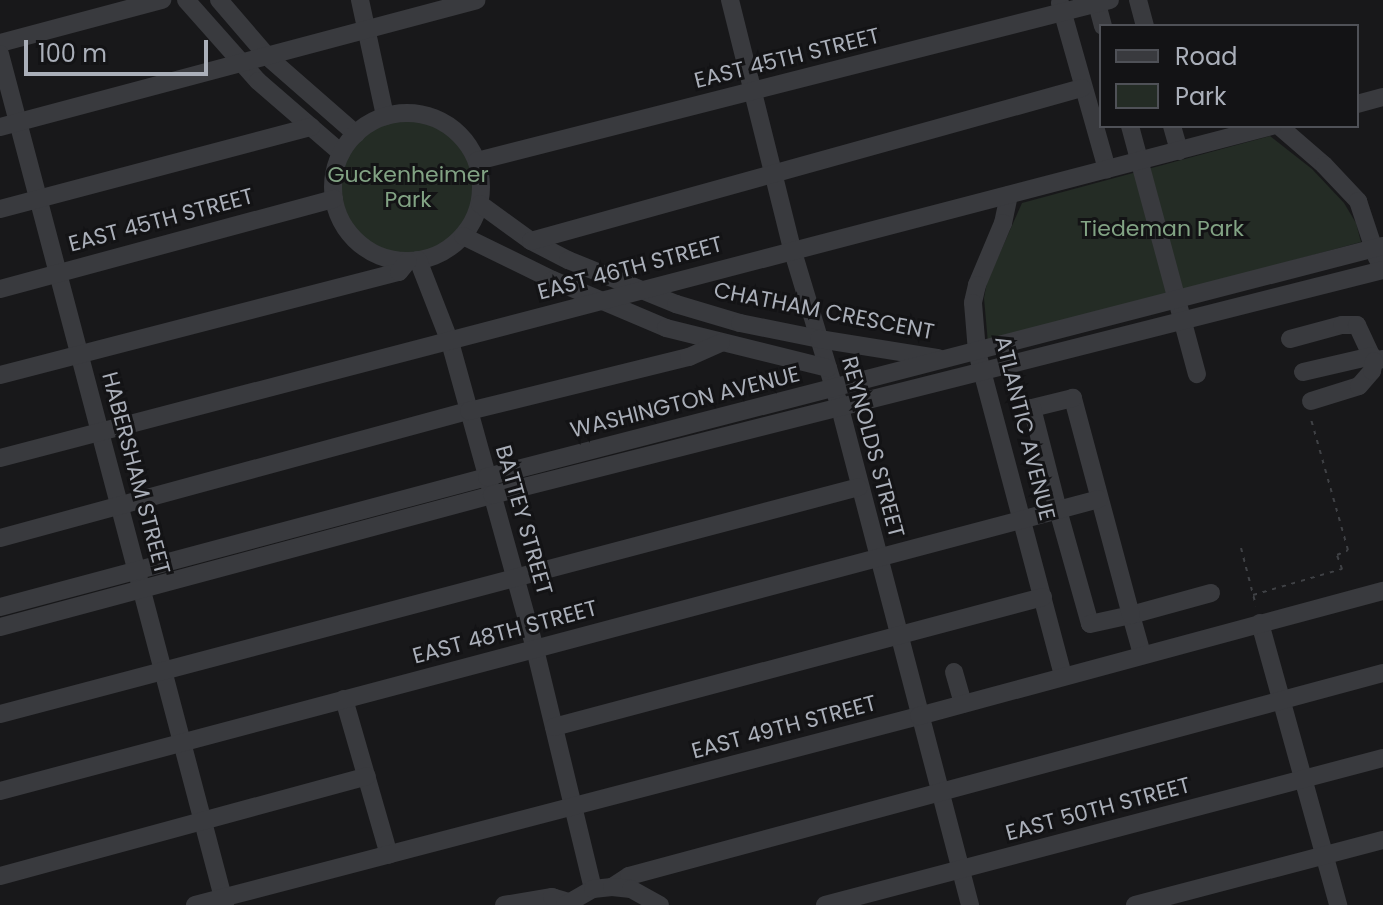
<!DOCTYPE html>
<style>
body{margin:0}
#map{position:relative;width:1383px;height:905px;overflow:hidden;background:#18181a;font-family:Poppins,sans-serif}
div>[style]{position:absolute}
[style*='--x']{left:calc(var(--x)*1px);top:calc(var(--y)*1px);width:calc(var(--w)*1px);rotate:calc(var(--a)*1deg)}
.green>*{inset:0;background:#242c25}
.round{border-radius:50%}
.path>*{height:2px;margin-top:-1px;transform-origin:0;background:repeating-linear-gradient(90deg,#3f4145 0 4px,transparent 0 10px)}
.minor>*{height:18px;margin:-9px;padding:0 9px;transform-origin:9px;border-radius:9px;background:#393a3e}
.minor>.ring{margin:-9px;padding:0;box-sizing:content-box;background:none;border:18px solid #393a3e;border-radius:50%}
span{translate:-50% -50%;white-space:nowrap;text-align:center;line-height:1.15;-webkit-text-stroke:6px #131315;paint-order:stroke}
.street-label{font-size:22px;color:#aaafb9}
.park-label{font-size:22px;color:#82a384}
.legend{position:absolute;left:1099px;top:24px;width:260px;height:104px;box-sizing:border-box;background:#131315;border:2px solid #4f5157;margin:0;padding:10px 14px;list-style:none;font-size:24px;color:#aaafb9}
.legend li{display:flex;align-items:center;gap:16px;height:40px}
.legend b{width:40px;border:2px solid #4f5157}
.scale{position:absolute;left:24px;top:40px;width:184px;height:36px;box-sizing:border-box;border:4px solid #aaafb9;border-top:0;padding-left:10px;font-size:24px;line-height:28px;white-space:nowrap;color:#aaafb9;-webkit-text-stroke:6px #131315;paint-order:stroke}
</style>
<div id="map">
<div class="green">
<i class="round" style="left:333px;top:113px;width:148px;height:148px"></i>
<i style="clip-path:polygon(1270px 136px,1312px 169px,1344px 203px,1356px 223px,1361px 242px,988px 343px,984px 298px,987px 282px,1022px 203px)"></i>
</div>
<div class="path">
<i style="--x:1241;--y:548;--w:60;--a:75.5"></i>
<i style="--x:1253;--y:595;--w:93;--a:-16.3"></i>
<i style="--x:1342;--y:569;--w:15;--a:-110"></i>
<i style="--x:1337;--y:555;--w:12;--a:-24"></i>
<i style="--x:1348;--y:550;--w:139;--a:-105.8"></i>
</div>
<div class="minor">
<i style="--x:186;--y:0;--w:108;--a:48.4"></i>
<i style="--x:258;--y:81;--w:110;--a:40.9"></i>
<i style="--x:219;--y:0;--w:75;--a:49.3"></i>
<i style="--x:268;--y:57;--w:117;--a:41.2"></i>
<i style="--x:360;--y:0;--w:119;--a:77.8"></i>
<i style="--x:730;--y:0;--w:260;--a:76"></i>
<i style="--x:793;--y:252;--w:163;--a:73.2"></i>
<i style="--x:840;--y:408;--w:514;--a:75.34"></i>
<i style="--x:1096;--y:0;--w:27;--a:75"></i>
<i style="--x:1138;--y:0;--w:27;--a:75"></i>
<i style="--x:1060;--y:3;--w:173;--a:74.2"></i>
<i style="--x:0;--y:43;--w:168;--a:-14.9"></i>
<i style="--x:0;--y:54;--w:880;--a:75.19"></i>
<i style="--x:1357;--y:104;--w:27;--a:-15"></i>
<i class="ring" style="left:333px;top:113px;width:130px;height:130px"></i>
<i style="--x:1130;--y:126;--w:257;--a:74.9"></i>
<i style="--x:1172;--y:126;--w:26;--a:74"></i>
<i style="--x:1279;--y:126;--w:60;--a:40.9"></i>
<i style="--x:1324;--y:165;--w:50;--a:46.6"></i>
<i style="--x:1358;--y:201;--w:60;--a:71.6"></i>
<i style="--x:0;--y:127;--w:493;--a:-14.9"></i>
<i style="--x:477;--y:161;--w:653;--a:-14.27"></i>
<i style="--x:1009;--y:195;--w:29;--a:102"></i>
<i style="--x:1003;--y:223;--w:67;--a:112.8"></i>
<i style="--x:977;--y:285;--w:18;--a:103"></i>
<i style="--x:973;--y:303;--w:49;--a:85.3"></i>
<i style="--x:977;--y:352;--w:335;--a:75.1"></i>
<i style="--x:480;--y:204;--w:63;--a:36"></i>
<i style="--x:531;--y:241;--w:42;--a:27.2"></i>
<i style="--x:568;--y:260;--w:117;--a:22.2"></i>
<i style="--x:676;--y:304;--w:67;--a:16.5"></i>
<i style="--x:740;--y:323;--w:81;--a:11.4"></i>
<i style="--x:819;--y:339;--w:121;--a:9.1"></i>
<i style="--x:0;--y:209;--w:322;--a:-14.8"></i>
<i style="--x:463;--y:236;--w:100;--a:26.1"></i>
<i style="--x:553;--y:280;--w:123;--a:23"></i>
<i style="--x:666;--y:328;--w:167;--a:13.9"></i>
<i style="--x:531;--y:241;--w:572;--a:-15.52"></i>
<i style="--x:418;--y:260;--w:88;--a:68.7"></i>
<i style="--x:450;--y:342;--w:319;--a:74.5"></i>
<i style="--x:535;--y:649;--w:247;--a:76.4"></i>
<i style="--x:0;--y:289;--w:346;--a:-15.1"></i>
<i style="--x:1290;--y:339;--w:54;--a:-15.1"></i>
<i style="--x:1342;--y:325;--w:15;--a:0"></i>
<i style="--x:1357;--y:325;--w:40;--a:65"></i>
<i style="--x:1374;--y:361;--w:9;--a:-13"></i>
<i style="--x:1303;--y:372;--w:71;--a:-13.1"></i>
<i style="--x:0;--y:375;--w:412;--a:-14.5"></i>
<i style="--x:399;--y:272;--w:14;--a:-51"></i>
<i style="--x:1311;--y:401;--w:50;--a:-17.4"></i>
<i style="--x:1359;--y:386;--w:20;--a:-49"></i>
<i style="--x:1372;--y:371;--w:10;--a:-79"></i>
<i style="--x:0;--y:458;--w:1315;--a:-14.63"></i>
<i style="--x:0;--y:538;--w:486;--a:-15.2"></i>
<i style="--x:469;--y:411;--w:227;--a:-13.8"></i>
<i style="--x:689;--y:357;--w:35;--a:-24"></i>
<i style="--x:0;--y:607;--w:504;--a:-14.95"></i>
<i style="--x:487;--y:477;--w:925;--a:-14.46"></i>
<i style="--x:1260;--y:623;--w:293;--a:74.5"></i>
<i style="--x:0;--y:627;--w:509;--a:-15.02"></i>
<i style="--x:492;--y:495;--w:919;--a:-14.17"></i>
<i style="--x:1142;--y:654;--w:41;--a:-105.8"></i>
<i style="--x:1131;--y:615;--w:83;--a:-15.4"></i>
<i style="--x:954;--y:672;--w:33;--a:74"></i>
<i style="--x:344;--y:699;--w:162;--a:73.9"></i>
<i style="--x:0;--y:714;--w:888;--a:-14.8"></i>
<i style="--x:554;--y:727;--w:506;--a:-14.89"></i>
<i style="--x:0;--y:791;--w:1095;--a:-14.87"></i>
<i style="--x:1058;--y:510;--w:118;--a:74.3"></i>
<i style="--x:1090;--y:624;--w:42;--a:-12.4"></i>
<i style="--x:1131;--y:615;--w:225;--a:-105"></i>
<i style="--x:1073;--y:398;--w:42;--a:166.3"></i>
<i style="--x:1032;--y:408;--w:105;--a:75.7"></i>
<i style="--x:1058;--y:510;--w:42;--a:-15"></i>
<i style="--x:0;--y:876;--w:380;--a:-15.2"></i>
<i style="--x:612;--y:887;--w:20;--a:-33"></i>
<i style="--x:629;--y:876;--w:781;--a:-15.07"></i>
<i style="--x:195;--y:905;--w:748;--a:-14.63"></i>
<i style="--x:919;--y:716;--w:481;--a:-15.1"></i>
<i style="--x:504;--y:905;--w:49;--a:-9.5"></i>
<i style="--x:552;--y:897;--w:17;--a:17"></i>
<i style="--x:565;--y:905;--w:32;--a:-30"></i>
<i style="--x:593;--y:889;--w:19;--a:-6"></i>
<i style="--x:612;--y:887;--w:19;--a:6"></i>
<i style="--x:631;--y:889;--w:33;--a:29"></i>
<i style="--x:825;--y:905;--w:577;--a:-14.76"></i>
<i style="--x:1135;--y:905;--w:256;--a:-14.7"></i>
</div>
<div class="street-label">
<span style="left:787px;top:58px;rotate:-14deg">EAST 45TH STREET</span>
<span style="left:161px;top:220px;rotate:-15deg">EAST 45TH STREET</span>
<span style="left:630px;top:268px;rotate:-15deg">EAST 46TH STREET</span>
<span style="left:824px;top:311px;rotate:11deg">CHATHAM CRESCENT</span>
<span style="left:685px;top:402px;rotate:-14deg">WASHINGTON AVENUE</span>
<span style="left:1025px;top:428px;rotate:76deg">ATLANTIC AVENUE</span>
<span style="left:873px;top:447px;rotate:75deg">REYNOLDS STREET</span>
<span style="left:136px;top:473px;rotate:75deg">HABERSHAM STREET</span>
<span style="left:524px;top:520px;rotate:74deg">BATTEY STREET</span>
<span style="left:505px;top:632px;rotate:-15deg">EAST 48TH STREET</span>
<span style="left:784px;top:727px;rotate:-15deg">EAST 49TH STREET</span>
<span style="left:1098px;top:809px;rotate:-15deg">EAST 50TH STREET</span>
</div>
<div class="park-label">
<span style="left:408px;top:187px">Guckenheimer<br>Park</span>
<span style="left:1162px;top:229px">Tiedeman Park</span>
</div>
<ul class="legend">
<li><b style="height:10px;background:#393a3e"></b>Road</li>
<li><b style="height:22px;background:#242c25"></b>Park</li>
</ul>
<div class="scale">100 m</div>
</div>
